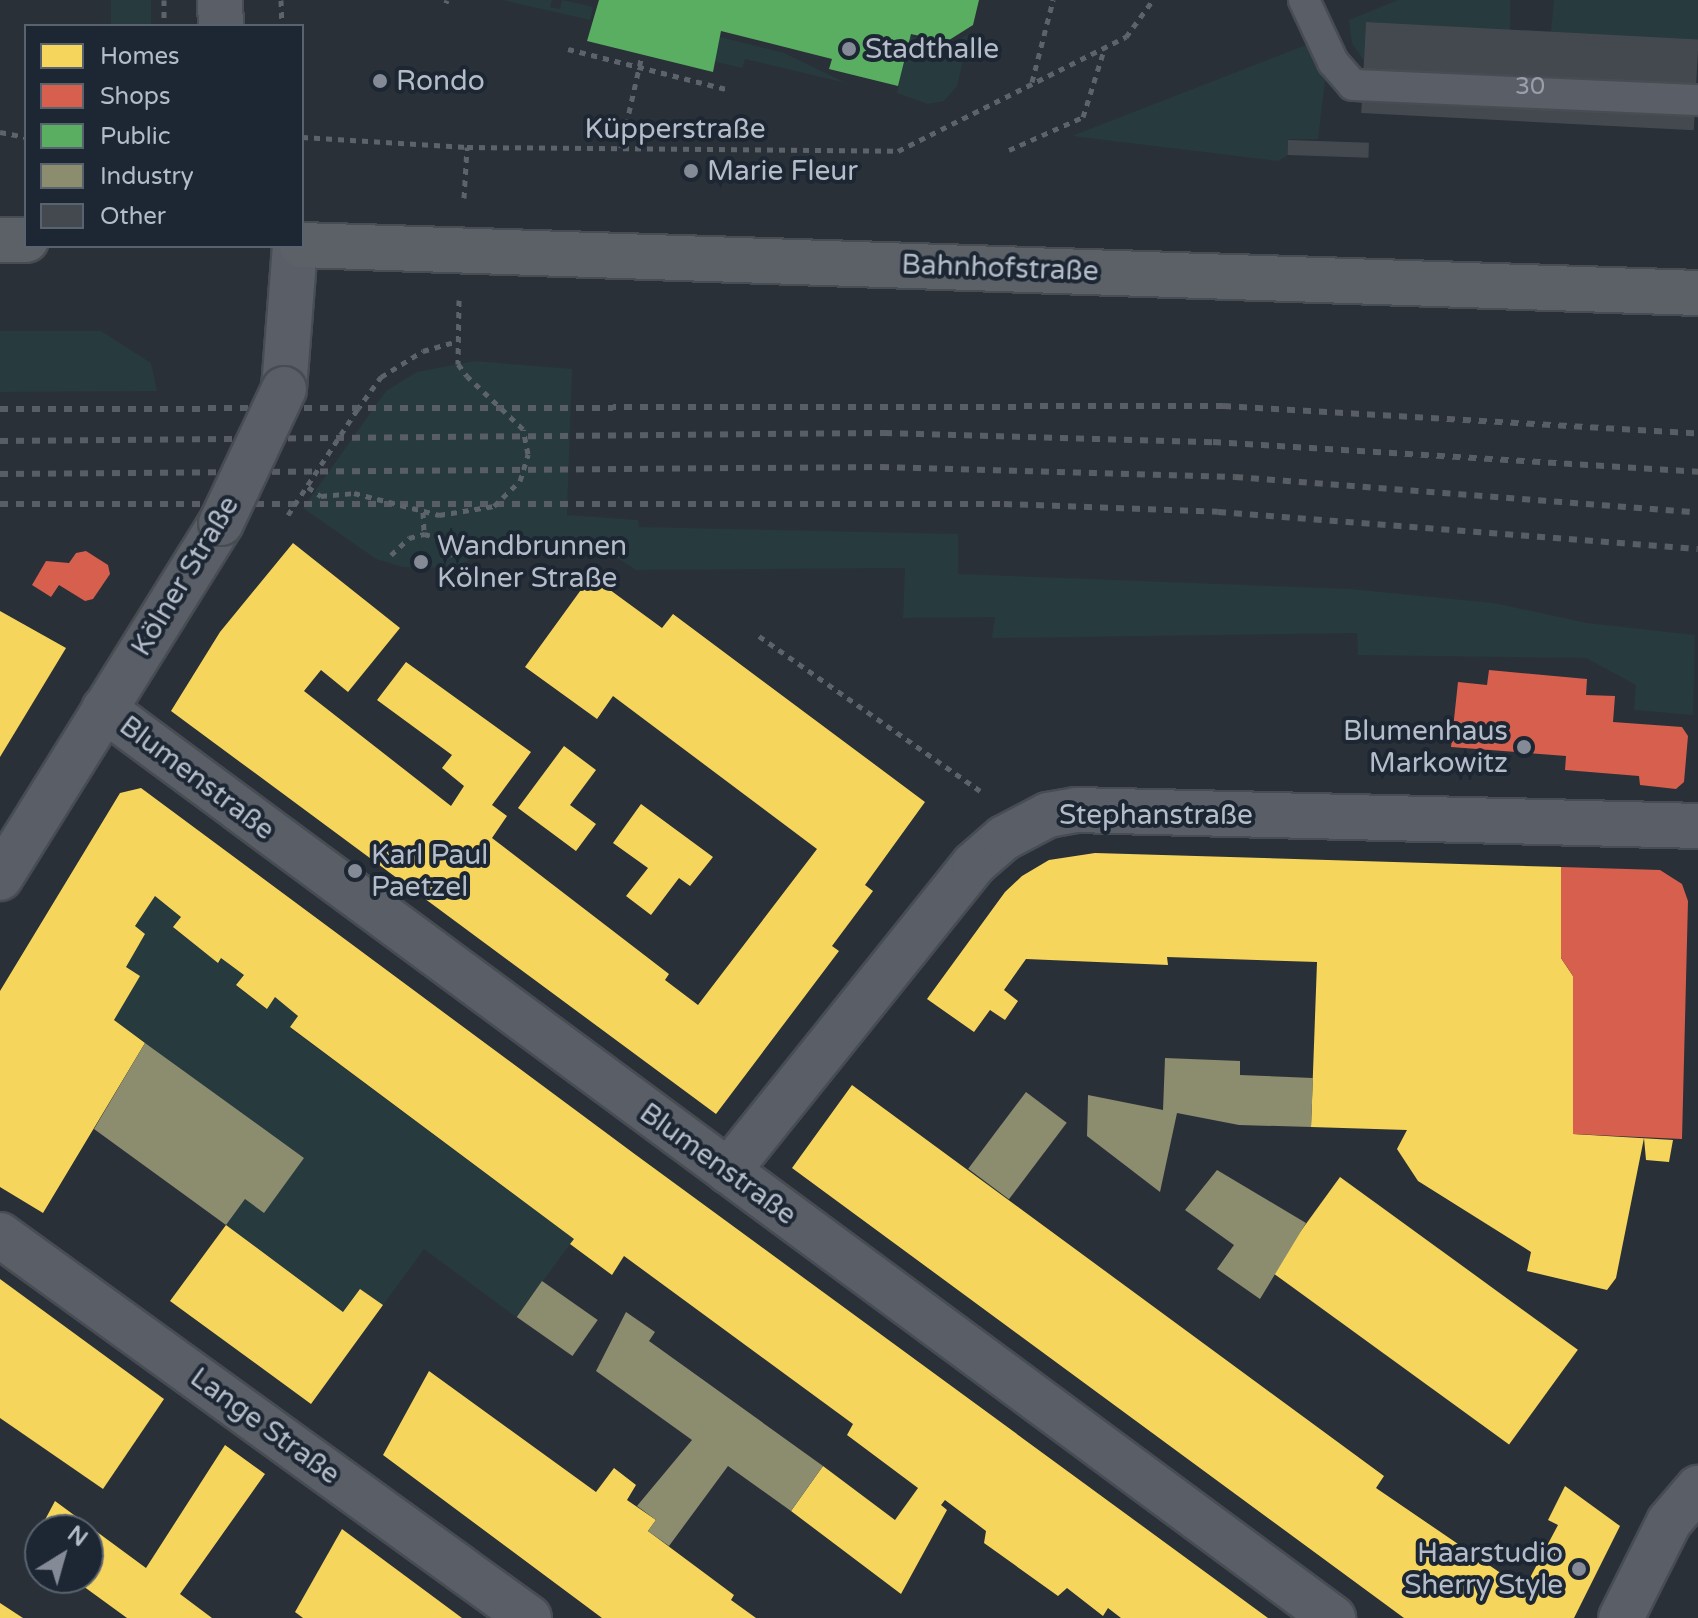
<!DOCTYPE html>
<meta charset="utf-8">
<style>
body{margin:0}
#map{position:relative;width:1698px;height:1618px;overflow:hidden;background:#2a3038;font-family:"Varela Round",sans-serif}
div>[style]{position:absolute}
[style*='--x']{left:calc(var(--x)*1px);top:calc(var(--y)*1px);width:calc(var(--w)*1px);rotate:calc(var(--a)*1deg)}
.green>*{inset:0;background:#273a3e;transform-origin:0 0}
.homes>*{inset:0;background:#f6d55c;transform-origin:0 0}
.shops>*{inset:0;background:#d6604d}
.public>*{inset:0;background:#5aae61}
.industry>*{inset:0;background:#8c8c6e;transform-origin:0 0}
.building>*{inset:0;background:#444950;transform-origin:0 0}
.path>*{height:5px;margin-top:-2.5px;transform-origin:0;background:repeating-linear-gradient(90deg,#5d636a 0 6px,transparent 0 12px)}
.roads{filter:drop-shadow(2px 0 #484c53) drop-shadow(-2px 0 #484c53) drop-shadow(0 2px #484c53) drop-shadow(0 -2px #484c53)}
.service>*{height:30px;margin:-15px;padding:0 15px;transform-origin:15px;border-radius:15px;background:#5a5e66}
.minor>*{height:44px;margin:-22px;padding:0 22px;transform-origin:22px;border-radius:22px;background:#5a5e66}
.primary>*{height:44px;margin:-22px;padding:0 22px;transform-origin:22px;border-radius:22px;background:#5c6168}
.rail>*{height:6px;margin-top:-3px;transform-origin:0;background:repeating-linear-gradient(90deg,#595d64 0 8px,transparent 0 16px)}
.path-bridge>*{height:5px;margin-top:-2.5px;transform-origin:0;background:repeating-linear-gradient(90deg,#5d636a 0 6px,transparent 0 12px)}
.bridges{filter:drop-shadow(2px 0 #484c53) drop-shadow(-2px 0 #484c53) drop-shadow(0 2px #484c53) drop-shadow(0 -2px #484c53)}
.minor-bridge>*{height:44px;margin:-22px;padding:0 22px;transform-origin:22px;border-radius:22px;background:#5a5e66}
.dots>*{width:22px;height:22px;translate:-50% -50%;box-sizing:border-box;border:4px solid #1d2633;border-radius:50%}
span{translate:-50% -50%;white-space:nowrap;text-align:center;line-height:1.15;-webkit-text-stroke:8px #1d2633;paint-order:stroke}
.number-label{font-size:24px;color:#989fab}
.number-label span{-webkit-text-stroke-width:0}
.poi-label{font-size:28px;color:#b4bcc9}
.left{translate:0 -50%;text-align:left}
.right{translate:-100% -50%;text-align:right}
.street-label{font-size:28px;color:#b4bcc9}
.legend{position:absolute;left:24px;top:24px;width:280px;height:224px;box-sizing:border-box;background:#1d2633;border:2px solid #59626f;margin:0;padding:10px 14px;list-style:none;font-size:24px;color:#b4bcc9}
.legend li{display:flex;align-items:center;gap:16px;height:40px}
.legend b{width:40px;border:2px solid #59626f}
.north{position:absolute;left:24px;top:1514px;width:80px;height:80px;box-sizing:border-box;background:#1d2633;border:2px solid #59626f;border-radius:50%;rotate:37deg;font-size:22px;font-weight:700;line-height:32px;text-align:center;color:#b4bcc9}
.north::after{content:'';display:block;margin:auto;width:28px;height:36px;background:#848b96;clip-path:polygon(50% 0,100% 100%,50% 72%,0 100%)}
</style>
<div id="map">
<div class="green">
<i style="left:111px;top:0;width:40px;height:26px"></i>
<i style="clip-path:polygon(503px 0,552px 0,550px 7px,560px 9px,562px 0,593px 7px,590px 20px)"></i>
<i style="clip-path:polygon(1398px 0,1510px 0,1510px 31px,1366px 22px,1364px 61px,1352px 43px,1349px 20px)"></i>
<i style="clip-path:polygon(1554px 0,1698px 0,1698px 41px,1551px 32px)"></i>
<i style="clip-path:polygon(969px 34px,957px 86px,944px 101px,928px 104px,897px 93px,910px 37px,949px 46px)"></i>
<i style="clip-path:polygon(720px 37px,784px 53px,846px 83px,745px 59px,742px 68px,713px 61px)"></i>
<i style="clip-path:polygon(1306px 45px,1325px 81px,1318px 139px,1288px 139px,1287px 156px,1278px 161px,1072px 136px)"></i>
<i style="clip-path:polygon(0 331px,101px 331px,151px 363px,157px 391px,0 392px)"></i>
<i style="clip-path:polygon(475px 361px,572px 369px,567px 515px,638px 520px,639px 527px,958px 534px,958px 574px,1350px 589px,1494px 603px,1587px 623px,1695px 635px,1693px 715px,1634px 710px,1636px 685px,1586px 658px,1358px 655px,1357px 633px,992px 638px,995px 617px,903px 618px,905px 568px,636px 570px,616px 557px,498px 547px,451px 568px,403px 567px,376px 559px,303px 508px,386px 391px,417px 372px)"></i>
<i style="clip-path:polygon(155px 896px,181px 917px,173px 928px,218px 962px,221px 958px,244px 975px,236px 986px,266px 1009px,275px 997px,298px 1016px,290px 1028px,574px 1239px,516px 1317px,424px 1249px,383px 1305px,360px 1289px,343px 1312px,226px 1225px,245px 1199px,264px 1213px,285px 1145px,114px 1020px,139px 976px,126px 967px,145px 934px,135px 926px)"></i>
</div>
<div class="homes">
<i style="clip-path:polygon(293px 543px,400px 628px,348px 692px,321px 670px,304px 691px,451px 806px,464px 786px,442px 768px,452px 755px,377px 700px,406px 662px,531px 752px,492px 805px,507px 816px,492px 838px,669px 974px,665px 980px,698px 1005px,817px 849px,613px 696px,597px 719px,525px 667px,591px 576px,662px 628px,673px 614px,925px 802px,865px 885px,873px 891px,832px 946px,839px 951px,716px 1114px,171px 711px,220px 632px)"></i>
<i style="clip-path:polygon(0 611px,66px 648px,0 757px)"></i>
<i style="clip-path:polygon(564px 746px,596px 770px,570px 805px,596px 824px,576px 851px,518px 808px)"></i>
<i style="clip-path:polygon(141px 788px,636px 1155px,1268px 1618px,1121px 1618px,1108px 1608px,1103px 1616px,1067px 1588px,1058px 1596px,984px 1543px,986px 1531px,945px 1500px,941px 1505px,947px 1510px,901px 1594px,791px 1511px,823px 1466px,895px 1520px,918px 1488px,847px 1435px,853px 1424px,624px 1256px,612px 1275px,570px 1244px,574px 1239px,290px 1027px,298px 1016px,275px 997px,267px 1009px,236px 985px,244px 975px,221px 958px,218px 963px,173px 927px,181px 917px,155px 896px,135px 926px,145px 934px,126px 967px,140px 976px,114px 1020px,145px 1043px,43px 1213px,0 1187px,0 991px,120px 793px)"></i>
<i style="clip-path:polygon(641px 804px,713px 857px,690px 886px,679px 878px,651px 915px,626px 896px,648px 868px,613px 843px)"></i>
<i style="clip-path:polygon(1095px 853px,1561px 867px,1561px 958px,1573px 976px,1573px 1134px,1673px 1140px,1669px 1162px,1646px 1160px,1644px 1138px,1616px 1278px,1607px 1290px,1527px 1271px,1531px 1252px,1418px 1181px,1397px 1149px,1407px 1130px,1311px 1127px,1317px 962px,1167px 957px,1168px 965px,1026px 959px,1004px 990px,1018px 1001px,1005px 1020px,990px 1010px,974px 1032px,927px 999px,1005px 892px,1022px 876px,1049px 860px)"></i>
<i style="clip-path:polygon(852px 1085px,1384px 1476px,1376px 1488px,1524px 1589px,1558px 1525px,1548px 1520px,1565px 1486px,1620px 1526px,1574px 1618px,1404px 1618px,792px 1168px)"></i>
<i style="left:1340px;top:1177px;width:294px;height:117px;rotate:36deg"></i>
<i style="clip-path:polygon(226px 1225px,343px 1312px,360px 1289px,383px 1305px,311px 1404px,170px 1301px)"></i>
<i style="clip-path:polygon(0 1279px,164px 1399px,103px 1489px,0 1418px)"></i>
<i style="clip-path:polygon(429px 1371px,596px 1492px,614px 1468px,636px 1485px,627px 1500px,656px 1520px,648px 1531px,734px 1595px,731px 1600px,756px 1618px,602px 1618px,383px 1455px)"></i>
<i style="clip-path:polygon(225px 1445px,265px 1474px,180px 1594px,212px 1618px,127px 1618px,72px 1578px,88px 1578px,88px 1530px,40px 1530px,40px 1555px,30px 1548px,55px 1501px,146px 1568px)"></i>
<i style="clip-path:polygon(342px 1529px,462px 1618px,303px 1618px,295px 1612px)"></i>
<i style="clip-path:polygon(0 1603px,23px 1618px,0 1618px)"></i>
</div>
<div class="shops">
<i style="clip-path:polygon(86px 551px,108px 565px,110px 574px,93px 599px,85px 601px,59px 585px,51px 597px,32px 585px,46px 561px,69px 563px,76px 553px)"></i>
<i style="clip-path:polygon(1489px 670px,1587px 679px,1586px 695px,1615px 696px,1613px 722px,1682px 727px,1688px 736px,1684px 782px,1676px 789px,1640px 785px,1639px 776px,1565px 770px,1566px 756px,1451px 747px,1458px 682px,1487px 685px)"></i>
<i style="clip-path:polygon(1561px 867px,1660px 870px,1682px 884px,1688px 901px,1682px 1139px,1573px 1134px,1573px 976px,1561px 958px)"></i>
</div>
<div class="public">
<i style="clip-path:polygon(599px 0,979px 0,973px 25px,946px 42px,911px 34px,898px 86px,829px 69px,832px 59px,721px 31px,713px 72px,587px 41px)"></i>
</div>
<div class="industry">
<i style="clip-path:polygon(145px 1043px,304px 1158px,264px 1213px,245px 1199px,226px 1225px,94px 1129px)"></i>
<i style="clip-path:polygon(1165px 1058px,1240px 1061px,1240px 1075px,1313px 1078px,1311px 1127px,1239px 1125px,1177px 1113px,1160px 1192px,1087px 1136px,1088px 1095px,1163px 1110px)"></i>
<i style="left:1026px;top:1092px;width:51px;height:96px;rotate:37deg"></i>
<i style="clip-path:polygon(1217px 1170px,1306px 1223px,1260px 1299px,1217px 1269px,1234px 1245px,1185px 1210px)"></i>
<i style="left:542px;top:1281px;width:68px;height:44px;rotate:35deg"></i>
<i style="clip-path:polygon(626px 1312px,655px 1332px,649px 1341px,823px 1466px,791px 1511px,728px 1466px,669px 1546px,648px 1531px,656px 1520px,637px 1506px,692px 1440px,596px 1371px)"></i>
</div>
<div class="building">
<i style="left:1366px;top:22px;width:333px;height:91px;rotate:3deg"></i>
<i style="left:1288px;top:140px;width:81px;height:15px;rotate:2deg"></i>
</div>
<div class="path">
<i style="--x:164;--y:0;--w:26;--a:90"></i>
<i style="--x:281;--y:0;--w:26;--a:88"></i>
<i style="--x:446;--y:3;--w:3;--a:-72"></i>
<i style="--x:568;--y:49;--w:163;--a:14.2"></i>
<i style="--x:1032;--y:82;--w:85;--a:-75.6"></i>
<i style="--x:0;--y:132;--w:26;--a:11"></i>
<i style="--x:302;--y:137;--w:165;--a:3.5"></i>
<i style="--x:467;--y:147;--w:431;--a:0.5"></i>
<i style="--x:898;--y:151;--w:255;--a:-26.6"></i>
<i style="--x:1126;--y:37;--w:46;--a:-53.9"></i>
<i style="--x:621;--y:148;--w:95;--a:-77.3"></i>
<i style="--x:1009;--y:150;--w:81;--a:-24"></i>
<i style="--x:1083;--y:117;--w:70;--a:-72.6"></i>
<i style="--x:464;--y:198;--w:51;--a:-86.6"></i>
<i style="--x:459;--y:300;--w:64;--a:90.9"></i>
<i style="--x:458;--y:364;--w:15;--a:53"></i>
<i style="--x:357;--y:410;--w:41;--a:-54"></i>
<i style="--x:381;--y:377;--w:49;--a:-31.8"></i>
<i style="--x:423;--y:351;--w:35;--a:-16"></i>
<i style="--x:423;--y:512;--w:22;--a:87"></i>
<i style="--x:391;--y:555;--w:25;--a:-43"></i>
<i style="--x:409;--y:538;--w:16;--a:-15"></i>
<i style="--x:424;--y:534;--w:12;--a:14"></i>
<i style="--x:436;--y:537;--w:25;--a:48"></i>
<i style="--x:759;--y:636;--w:270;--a:35"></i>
</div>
<div class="roads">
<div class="service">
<i style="--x:1304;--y:0;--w:68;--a:64.9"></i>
<i style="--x:1333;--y:62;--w:30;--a:49"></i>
<i style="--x:1353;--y:85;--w:345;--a:2.5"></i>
</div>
<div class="minor">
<i style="--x:220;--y:0;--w:26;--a:88"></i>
<i style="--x:284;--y:389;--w:143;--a:-85.6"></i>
<i style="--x:104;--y:709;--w:1529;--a:36.49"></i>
<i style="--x:0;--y:878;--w:418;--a:-58.1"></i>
<i style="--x:728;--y:1171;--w:393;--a:-51.3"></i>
<i style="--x:974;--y:864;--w:40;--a:-41"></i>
<i style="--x:1004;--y:838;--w:50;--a:-27.6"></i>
<i style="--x:1048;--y:815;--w:28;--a:-10"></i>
<i style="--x:1076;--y:810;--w:622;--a:1.47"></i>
<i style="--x:0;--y:1235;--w:653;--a:35.9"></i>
<i style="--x:1621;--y:1618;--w:107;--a:-63.4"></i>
<i style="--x:1669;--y:1522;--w:45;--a:-49.5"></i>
</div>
<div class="primary">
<i style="--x:0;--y:240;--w:26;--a:0"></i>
<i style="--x:302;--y:245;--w:1397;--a:1.97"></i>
</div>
</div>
<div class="rail">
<i style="--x:0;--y:409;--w:1223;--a:-0.14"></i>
<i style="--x:1223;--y:406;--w:476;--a:3.3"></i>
<i style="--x:0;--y:441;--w:884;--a:-0.52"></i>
<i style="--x:884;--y:433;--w:329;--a:1.6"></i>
<i style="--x:1213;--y:442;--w:486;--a:3.5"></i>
<i style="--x:0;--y:474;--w:881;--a:-0.46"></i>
<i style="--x:881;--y:467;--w:354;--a:1.6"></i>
<i style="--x:1235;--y:477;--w:464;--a:4.4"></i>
<i style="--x:0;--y:504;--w:1004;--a:0"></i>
<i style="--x:1004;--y:504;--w:214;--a:2.1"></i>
<i style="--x:1218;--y:512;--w:481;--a:4.4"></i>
</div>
<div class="path-bridge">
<i style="--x:308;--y:487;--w:16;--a:35"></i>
<i style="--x:321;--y:496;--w:33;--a:-5"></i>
<i style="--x:354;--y:493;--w:88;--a:14.5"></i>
<i style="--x:439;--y:515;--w:56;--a:-9.3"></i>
<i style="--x:494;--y:506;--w:36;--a:-44"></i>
<i style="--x:520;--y:481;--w:28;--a:-73"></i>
<i style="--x:528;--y:454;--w:25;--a:-101"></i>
<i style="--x:523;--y:429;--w:77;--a:-136.6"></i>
<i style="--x:288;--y:515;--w:126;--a:-56.7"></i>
</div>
<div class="bridges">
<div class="minor-bridge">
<i style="--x:221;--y:523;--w:148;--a:-64.8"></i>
</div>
</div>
<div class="dots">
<i style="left:849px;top:49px;background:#848b96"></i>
<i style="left:380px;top:81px;background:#848b96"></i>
<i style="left:691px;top:171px;background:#848b96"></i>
<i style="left:421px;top:562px;background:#848b96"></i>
<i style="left:1524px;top:747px;background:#848b96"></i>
<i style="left:355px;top:871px;background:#848b96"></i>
<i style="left:1579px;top:1569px;background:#848b96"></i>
</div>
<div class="number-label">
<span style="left:1530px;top:87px">30</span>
</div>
<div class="poi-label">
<span class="left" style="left:865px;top:49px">Stadthalle</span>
<span class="left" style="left:396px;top:81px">Rondo</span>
<span class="left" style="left:707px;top:171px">Marie Fleur</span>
<span class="left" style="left:437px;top:562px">Wandbrunnen<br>Kölner Straße</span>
<span class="right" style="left:1508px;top:747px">Blumenhaus<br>Markowitz</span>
<span class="left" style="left:371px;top:871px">Karl Paul<br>Paetzel</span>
<span class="right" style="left:1563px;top:1569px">Haarstudio<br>Sherry Style</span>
</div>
<div class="street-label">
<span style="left:675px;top:129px">Küpperstraße</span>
<span style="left:1000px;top:268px;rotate:2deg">Bahnhofstraße</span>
<span style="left:185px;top:576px;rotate:-59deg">Kölner Straße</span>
<span style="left:197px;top:778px;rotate:37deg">Blumenstraße</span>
<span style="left:1156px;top:815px">Stephanstraße</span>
<span style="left:718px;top:1164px;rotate:36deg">Blumenstraße</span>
<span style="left:265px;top:1426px;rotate:36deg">Lange Straße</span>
</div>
<ul class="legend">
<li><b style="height:22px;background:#f6d55c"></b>Homes</li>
<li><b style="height:22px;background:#d6604d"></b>Shops</li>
<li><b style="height:22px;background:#5aae61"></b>Public</li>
<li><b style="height:22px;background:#8c8c6e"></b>Industry</li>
<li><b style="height:22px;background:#444950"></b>Other</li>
</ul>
<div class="north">N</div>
</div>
